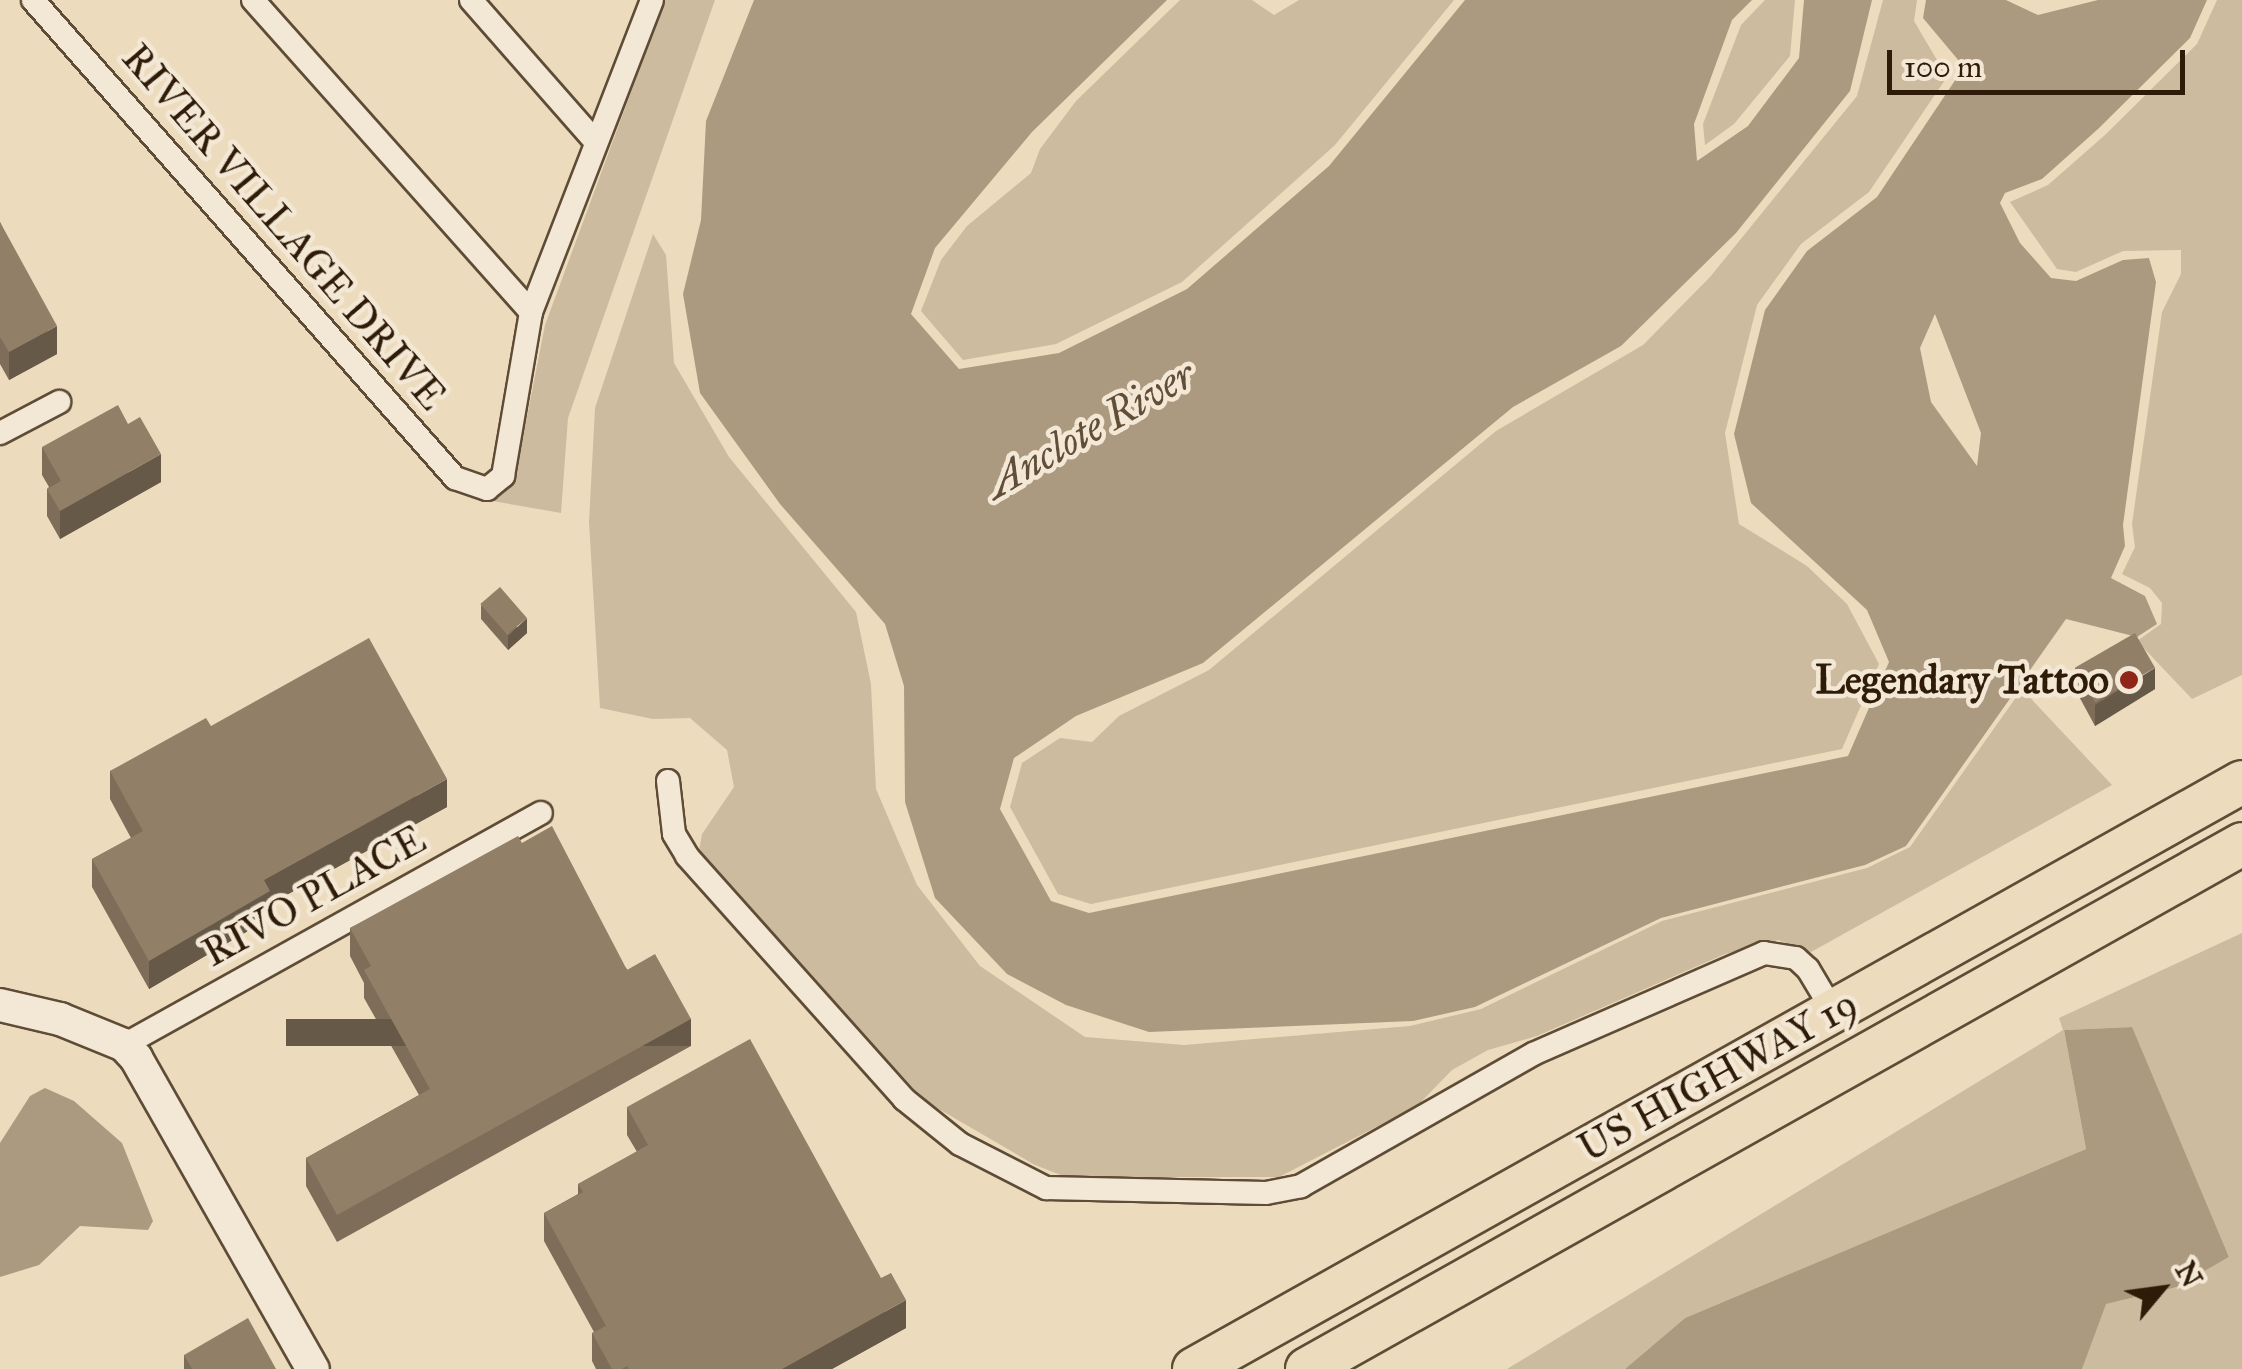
<!DOCTYPE html>
<style>
body{margin:0}
#map{position:relative;width:2242px;height:1369px;overflow:hidden;background:#eddbbe;font-family:"IM FELL Great Primer",serif}
div>[style]{position:absolute}
[style*='--x']{left:calc(var(--x)*1px);top:calc(var(--y)*1px);width:calc(var(--w)*1px);rotate:calc(var(--a)*1deg)}
.green>*{inset:0;background:#cdbb9f}
.water>*{inset:0;background:#ac9a80}
.roads{filter:drop-shadow(2px 0 #5e4c36) drop-shadow(-2px 0 #5e4c36) drop-shadow(0 2px #5e4c36) drop-shadow(0 -2px #5e4c36)}
.street>*{height:22px;margin:-11px;padding:0 11px;transform-origin:11px;border-radius:11px;background:#f3e8d5}
.secondary>*{height:32px;margin:-16px;padding:0 16px;transform-origin:16px;border-radius:16px;background:#f3e8d5}
.highway>*{height:42px;margin:-21px;padding:0 21px;transform-origin:21px;border-radius:21px;background:#eddbbe}
.wall>*{inset:0;background:#7e6d59}
.shaded-wall>*{inset:0;background:#665948;transform-origin:0 0}
.building>*{inset:0;background:#927f67;transform-origin:0 0}
.dots>*{width:28px;height:28px;translate:-50% -50%;box-sizing:border-box;border:5px solid #f3e8d5;border-radius:50%}
span{translate:-50% -50%;white-space:nowrap;text-align:center;line-height:1.15;-webkit-text-stroke:9px #f3e8d5;paint-order:stroke}
.street-label{font-size:40px;color:#2f1c08}
.poi-label{font-size:40px;color:#2f1c08;font-weight:700}
.right{translate:-100% -50%;text-align:right}
.water-label{font-size:42px;color:#614e38;font-style:italic}
.north{position:absolute;left:2112px;top:1239px;width:100px;height:100px;-webkit-text-stroke:8px #f3e8d5;paint-order:stroke;rotate:61deg;font-size:28px;font-weight:700;line-height:40px;text-align:center;color:#2f1c08}
.north::after{content:'';display:block;margin:auto;width:35px;height:45px;background:#2f1c08;clip-path:polygon(50% 0,100% 100%,50% 72%,0 100%)}
.scale{position:absolute;left:1887px;top:50px;width:298px;height:45px;box-sizing:border-box;border:5px solid #2f1c08;border-top:0;padding-left:12px;font-size:30px;line-height:35px;white-space:nowrap;color:#2f1c08;-webkit-text-stroke:8px #f3e8d5;paint-order:stroke}
</style>
<div id="map">
<div class="green">
<i style="clip-path:polygon(665px 0,715px 0,568px 418px,561px 513px,481px 499px,504px 493px,515px 478px,545px 325px)"></i>
<i style="clip-path:polygon(1180px 0,1252px 0,1274px 15px,1299px 0,1454px 0,1335px 145px,1182px 282px,1056px 344px,963px 360px,921px 311px,941px 260px,967px 226px,1031px 173px,1040px 149px,1076px 101px)"></i>
<i style="clip-path:polygon(1765px 0,1795px 0,1790px 56px,1734px 124px,1705px 145px,1703px 124px,1741px 25px)"></i>
<i style="clip-path:polygon(1883px 0,1917px 0,1914px 21px,1947px 77px,1869px 192px,1801px 244px,1757px 305px,1725px 433px,1739px 524px,1807px 566px,1847px 604px,1879px 664px,1842px 749px,1091px 904px,1058px 894px,1010px 807px,1022px 763px,1060px 738px,1092px 742px,1119px 716px,1209px 670px,1496px 431px,1643px 345px,1710px 277px,1857px 96px)"></i>
<i style="clip-path:polygon(2217px 0,2242px 0,2242px 675px,2192px 699px,2137px 641px,2161px 624px,2162px 603px,2150px 588px,2122px 574px,2135px 547px,2132px 524px,2162px 312px,2181px 274px,2181px 250px,2123px 251px,2076px 272px,2057px 269px,2010px 202px,2048px 185px,2105px 135px,2197px 44px)"></i>
<i style="clip-path:polygon(653px 234px,666px 255px,674px 363px,729px 457px,856px 612px,871px 684px,876px 789px,917px 885px,980px 966px,1085px 1037px,1184px 1045px,1410px 1026px,1481px 1009px,1662px 921px,1867px 868px,1910px 847px,2022px 689px,2112px 785px,1811px 952px,1778px 940px,1725px 954px,1537px 1036px,1488px 1050px,1452px 1070px,1417px 1106px,1279px 1177px,1066px 1177px,1035px 1165px,925px 1101px,699px 851px,702px 834px,734px 787px,727px 750px,690px 718px,653px 719px,600px 708px,589px 522px,595px 408px)"></i>
<i style="clip-path:polygon(2242px 933px,2242px 1369px,2082px 1369px,2105px 1304px,2177px 1287px,2229px 1257px,2131px 1027px,2064px 1030px,2086px 1149px,1685px 1318px,1625px 1369px,1507px 1369px,2063px 1030px,2059px 1018px)"></i>
</div>
<div class="water">
<i style="clip-path:polygon(evenodd,754px 0,1167px 0,1032px 132px,935px 248px,911px 314px,959px 369px,1059px 353px,1187px 289px,1329px 166px,1465px 0,1752px 0,1732px 20px,1694px 124px,1697px 161px,1748px 126px,1799px 58px,1804px 0,1872px 0,1850px 91px,1736px 233px,1621px 346px,1513px 407px,1203px 663px,1076px 716px,1014px 758px,1000px 809px,1051px 901px,1089px 913px,1848px 756px,1889px 662px,1867px 610px,1751px 503px,1734px 434px,1765px 310px,1807px 251px,1877px 197px,1964px 67px,1923px 18px,1926px 0,2006px 0,2038px 15px,2098px 0,2207px 0,2190px 38px,2098px 129px,2042px 179px,2005px 193px,2000px 203px,2020px 243px,2051px 278px,2076px 281px,2123px 260px,2149px 258px,2156px 282px,2123px 525px,2125px 546px,2111px 578px,2145px 596px,2157px 624px,2137px 637px,2066px 619px,1906px 846px,1865px 865px,1661px 918px,1475px 1007px,1413px 1021px,1149px 1032px,1066px 1005px,1007px 974px,935px 898px,905px 802px,904px 686px,885px 624px,780px 504px,700px 393px,683px 294px,701px 220px,706px 121px,754px 0,1935px 314px,1981px 433px,1977px 466px,1931px 402px,1920px 348px,1935px 314px)"></i>
<i style="clip-path:polygon(2132px 1027px,2229px 1257px,2177px 1287px,2106px 1304px,2082px 1369px,1625px 1369px,1685px 1318px,2086px 1149px,2064px 1030px)"></i>
<i style="clip-path:polygon(45px 1088px,74px 1101px,122px 1143px,153px 1221px,148px 1230px,80px 1226px,39px 1265px,0 1277px,0 1143px,30px 1096px)"></i>
</div>
<div class="roads">
<div class="street">
<i style="--x:33;--y:0;--w:638;--a:48.56"></i>
<i style="--x:455;--y:478;--w:34;--a:19"></i>
<i style="--x:487;--y:489;--w:21;--a:-39"></i>
<i style="--x:503;--y:476;--w:166;--a:-80.3"></i>
<i style="--x:531;--y:312;--w:335;--a:-68.8"></i>
<i style="--x:253;--y:0;--w:418;--a:48.3"></i>
<i style="--x:471;--y:0;--w:186;--a:48.7"></i>
<i style="--x:0;--y:433;--w:67;--a:-27.7"></i>
<i style="--x:668;--y:781;--w:53;--a:83.5"></i>
<i style="--x:674;--y:834;--w:26;--a:59"></i>
<i style="--x:687;--y:856;--w:326;--a:48.2"></i>
<i style="--x:904;--y:1099;--w:72;--a:38.8"></i>
<i style="--x:960;--y:1144;--w:97;--a:27.1"></i>
<i style="--x:1046;--y:1188;--w:220;--a:1.3"></i>
<i style="--x:1266;--y:1193;--w:36;--a:-11"></i>
<i style="--x:1301;--y:1186;--w:267;--a:-29.6"></i>
<i style="--x:1533;--y:1054;--w:252;--a:-23.6"></i>
<i style="--x:1764;--y:953;--w:32;--a:9"></i>
<i style="--x:1796;--y:958;--w:16;--a:43"></i>
<i style="--x:1808;--y:969;--w:49;--a:59.2"></i>
<i style="--x:124;--y:1045;--w:477;--a:-29.1"></i>
</div>
<div class="secondary">
<i style="--x:0;--y:1005;--w:62;--a:13.1"></i>
<i style="--x:60;--y:1019;--w:69;--a:22.1"></i>
<i style="--x:124;--y:1045;--w:18;--a:47"></i>
<i style="--x:136;--y:1058;--w:358;--a:60.4"></i>
</div>
<div class="highway">
<i style="--x:1194;--y:1369;--w:1201;--a:-29.25"></i>
<i style="--x:1307;--y:1369;--w:1072;--a:-29.31"></i>
</div>
</div>
<div class="wall">
<i style="clip-path:polygon(0 222px,57px 354px,9px 380px,0 364px)"></i>
<i style="clip-path:polygon(42px 447px,161px 482px,60px 539px,47px 516px,47px 489px,49px 487px,42px 475px)"></i>
<i style="clip-path:polygon(481px 605px,527px 633px,508px 650px,481px 619px)"></i>
<i style="clip-path:polygon(2075px 668px,2155px 689px,2095px 726px,2075px 689px)"></i>
<i style="clip-path:polygon(211px 726px,447px 807px,270px 904px,270px 918px,149px 989px,92px 887px,92px 859px,131px 838px,110px 799px,110px 771px)"></i>
<i style="clip-path:polygon(522px 843px,691px 1046px,337px 1242px,306px 1186px,306px 1158px,419px 1095px,364px 998px,364px 983px,350px 956px,350px 928px)"></i>
<i style="clip-path:polygon(627px 1107px,906px 1328px,832px 1369px,596px 1369px,592px 1361px,592px 1333px,594px 1332px,544px 1241px,544px 1213px,578px 1194px,578px 1184px,637px 1152px,627px 1135px)"></i>
<i style="clip-path:polygon(184px 1355px,276px 1369px,184px 1369px)"></i>
</div>
<div class="shaded-wall">
<i style="clip-path:polygon(57px 326px,57px 354px,9px 380px,9px 352px)"></i>
<i style="clip-path:polygon(161px 454px,161px 482px,60px 539px,60px 511px)"></i>
<i style="clip-path:polygon(527px 618px,527px 633px,508px 650px,508px 636px)"></i>
<i style="clip-path:polygon(2155px 668px,2155px 689px,2095px 726px,2095px 705px)"></i>
<i style="clip-path:polygon(447px 779px,447px 807px,270px 904px,270px 918px,149px 989px,149px 961px,264px 880px)"></i>
<i style="left:691px;top:1019px;width:27px;height:405px;rotate:90deg"></i>
<i style="clip-path:polygon(906px 1300px,906px 1328px,832px 1369px,782px 1369px)"></i>
</div>
<div class="building">
<i style="clip-path:polygon(0 222px,57px 326px,9px 352px,0 337px)"></i>
<i style="clip-path:polygon(118px 405px,128px 424px,140px 417px,161px 454px,60px 511px,47px 489px,61px 481px,42px 447px)"></i>
<i style="left:500px;top:587px;width:41px;height:26px;rotate:49deg"></i>
<i style="left:2135px;top:633px;width:40px;height:69px;rotate:60deg"></i>
<i style="clip-path:polygon(369px 638px,447px 779px,264px 880px,270px 891px,149px 961px,92px 859px,143px 831px,110px 771px,206px 718px,211px 726px)"></i>
<i style="clip-path:polygon(552px 826px,627px 970px,655px 954px,691px 1019px,337px 1215px,306px 1158px,430px 1089px,364px 970px,371px 966px,350px 928px,518px 836px,522px 843px)"></i>
<i style="clip-path:polygon(750px 1039px,881px 1278px,891px 1273px,906px 1300px,782px 1369px,629px 1369px,627px 1366px,622px 1369px,612px 1369px,592px 1333px,606px 1326px,544px 1213px,583px 1192px,578px 1184px,648px 1145px,627px 1107px)"></i>
<i style="clip-path:polygon(248px 1318px,276px 1369px,192px 1369px,184px 1355px)"></i>
</div>
<div class="dots">
<i style="left:2129px;top:680px;background:#8f2418"></i>
</div>
<div class="street-label">
<span style="left:284px;top:227px;rotate:49deg">RIVER VILLAGE DRIVE</span>
<span style="left:314px;top:896px;rotate:-29deg">RIVO PLACE</span>
<span style="left:1718px;top:1076px;rotate:-29deg">US HIGHWAY 19</span>
</div>
<div class="poi-label">
<span class="right" style="left:2109px;top:680px">Legendary Tattoo</span>
</div>
<div class="water-label">
<span style="left:1090px;top:429px;rotate:-30deg">Anclote River</span>
</div>
<div class="north">N</div>
<div class="scale">100 m</div>
</div>
